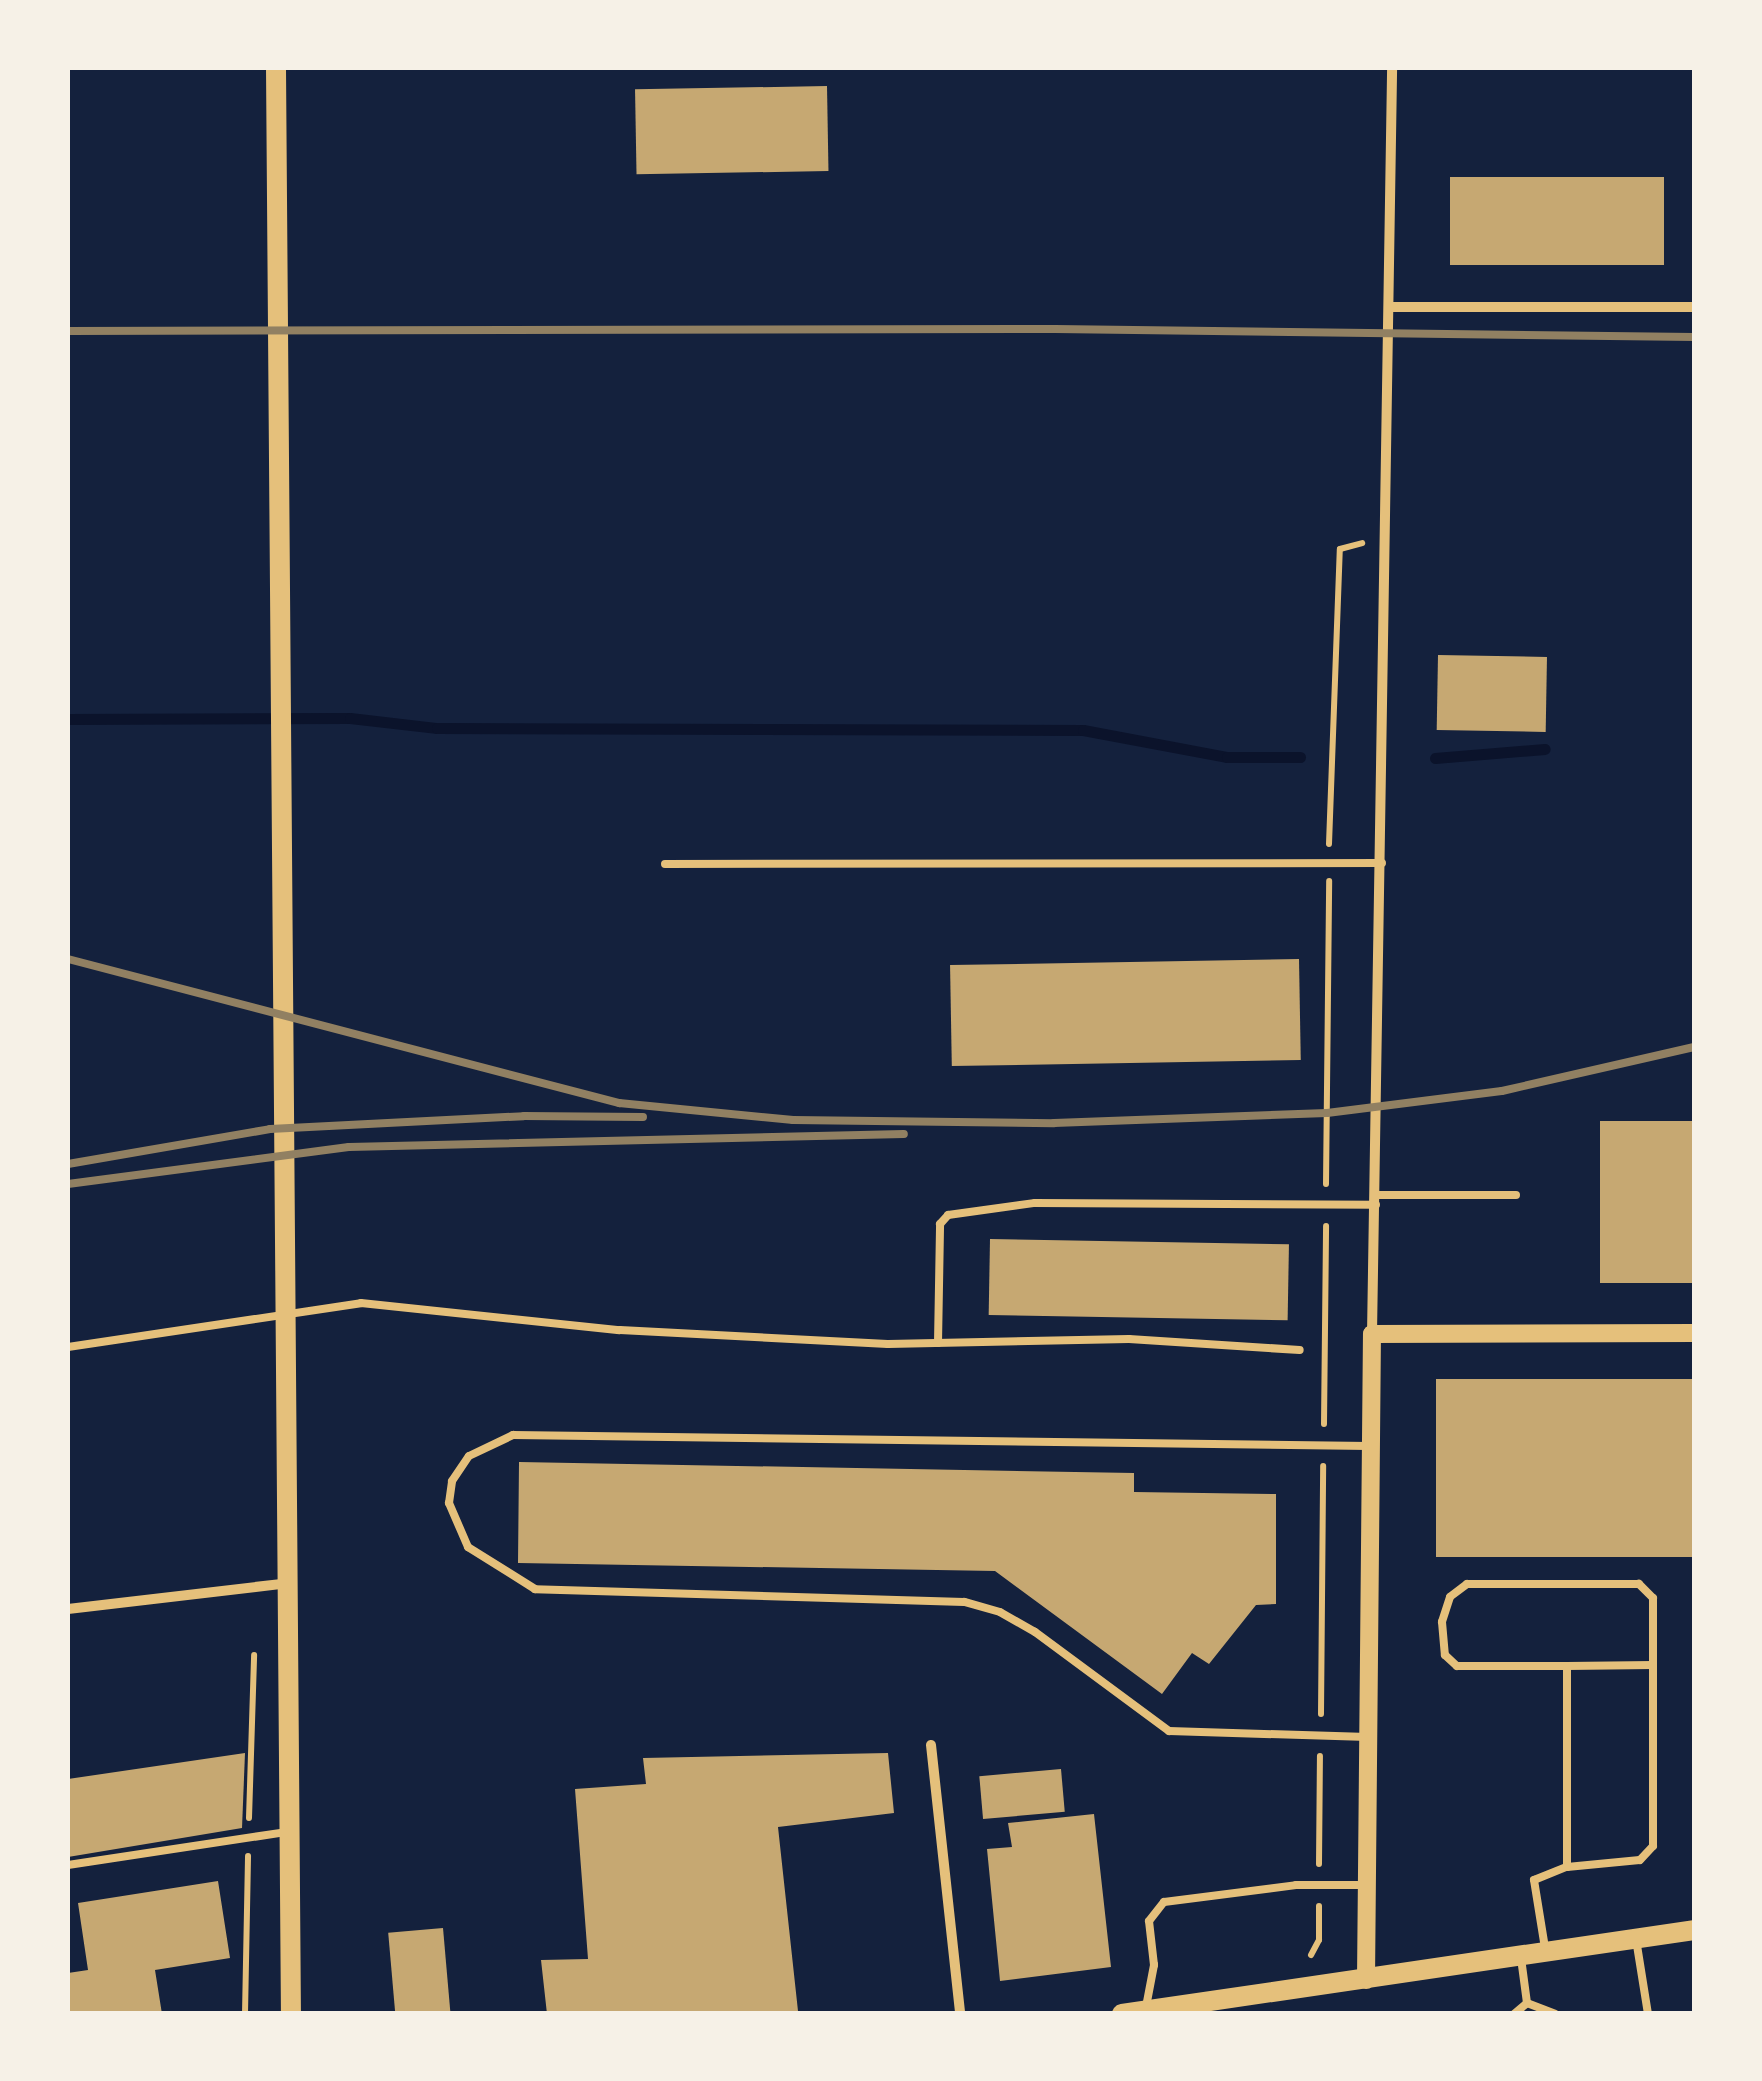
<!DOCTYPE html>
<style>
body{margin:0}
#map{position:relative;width:1762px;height:2081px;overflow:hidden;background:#14213d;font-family:Merriweather,serif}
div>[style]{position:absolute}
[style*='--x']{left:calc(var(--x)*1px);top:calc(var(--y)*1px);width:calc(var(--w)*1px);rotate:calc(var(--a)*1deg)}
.stream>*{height:11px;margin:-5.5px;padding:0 5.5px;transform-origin:5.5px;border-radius:5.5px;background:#0b132b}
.building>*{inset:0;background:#c6a872;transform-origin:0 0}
.path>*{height:6px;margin:-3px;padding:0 3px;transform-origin:3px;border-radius:3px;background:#e5c07b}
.service>*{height:8px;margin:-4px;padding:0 4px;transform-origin:4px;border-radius:4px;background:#e5c07b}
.minor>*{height:10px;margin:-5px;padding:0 5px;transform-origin:5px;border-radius:5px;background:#e5c07b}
.tertiary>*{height:18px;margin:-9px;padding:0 9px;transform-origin:9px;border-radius:9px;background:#e5c07b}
.secondary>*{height:20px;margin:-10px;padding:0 10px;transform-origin:10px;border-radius:10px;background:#e5c07b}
.rail>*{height:8px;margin:-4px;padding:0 4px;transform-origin:4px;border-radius:4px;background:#918062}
span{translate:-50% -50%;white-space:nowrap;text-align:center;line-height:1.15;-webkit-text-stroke:8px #f6f1e7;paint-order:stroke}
.frame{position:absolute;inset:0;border:70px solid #f6f1e7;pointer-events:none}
</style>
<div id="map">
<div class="stream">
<i style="--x:68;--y:719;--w:282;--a:-0.2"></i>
<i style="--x:350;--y:718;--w:88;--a:6.6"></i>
<i style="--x:437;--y:728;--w:646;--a:0.18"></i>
<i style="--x:1083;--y:730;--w:147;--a:10.6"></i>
<i style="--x:1227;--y:757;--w:73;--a:0"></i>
<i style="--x:1435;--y:758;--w:110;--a:-4.7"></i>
</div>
<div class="building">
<i style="left:827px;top:86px;width:85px;height:192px;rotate:89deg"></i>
<i style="left:1450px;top:177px;width:214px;height:88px"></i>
<i style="left:1438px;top:655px;width:109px;height:75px;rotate:1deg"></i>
<i style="left:1299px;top:959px;width:101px;height:349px;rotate:89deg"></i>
<i style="left:1694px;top:1121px;width:162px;height:94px;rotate:90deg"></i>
<i style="left:990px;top:1239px;width:299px;height:76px;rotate:1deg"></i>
<i style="left:1436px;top:1379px;width:258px;height:178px"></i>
<i style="clip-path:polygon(519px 1462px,1134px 1473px,1134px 1492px,1276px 1494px,1276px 1604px,1256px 1605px,1209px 1664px,1192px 1653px,1162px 1694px,995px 1571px,518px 1563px)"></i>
<i style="clip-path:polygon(245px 1753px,242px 1828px,68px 1857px,68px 1779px)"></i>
<i style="clip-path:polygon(888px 1753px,894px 1813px,778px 1827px,798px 2011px,547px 2014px,541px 1960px,588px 1959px,575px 1789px,646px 1784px,643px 1758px)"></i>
<i style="left:1061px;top:1769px;width:43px;height:82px;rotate:85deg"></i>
<i style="clip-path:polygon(1094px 1814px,1111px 1967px,1000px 1981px,987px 1849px,1012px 1847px,1008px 1823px)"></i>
<i style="clip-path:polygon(218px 1881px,230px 1958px,155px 1970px,162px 2014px,68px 2014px,68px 1973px,88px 1970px,78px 1903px)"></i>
<i style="left:443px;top:1928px;width:86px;height:55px;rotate:85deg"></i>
</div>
<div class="path">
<i style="--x:1329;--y:844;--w:295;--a:-87.9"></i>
<i style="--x:1340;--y:549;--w:23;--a:-15"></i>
<i style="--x:1326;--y:1184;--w:303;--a:-89.4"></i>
<i style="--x:1324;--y:1424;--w:198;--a:-89.4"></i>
<i style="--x:1321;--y:1714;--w:248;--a:-89.5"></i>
<i style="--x:249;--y:1818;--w:163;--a:-88.2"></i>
<i style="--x:1319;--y:1864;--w:108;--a:-89.5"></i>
<i style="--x:1311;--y:1955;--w:17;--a:-62"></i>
<i style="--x:1319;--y:1940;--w:34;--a:-90"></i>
<i style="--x:245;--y:2014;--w:158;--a:-88.9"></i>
</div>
<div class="service">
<i style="--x:665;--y:864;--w:717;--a:-0.08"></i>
<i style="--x:1376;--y:1195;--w:140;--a:0"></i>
<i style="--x:938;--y:1343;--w:119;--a:-89"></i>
<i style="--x:940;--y:1224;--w:12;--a:-48"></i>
<i style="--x:948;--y:1215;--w:88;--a:-7.9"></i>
<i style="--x:1035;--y:1203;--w:341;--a:0.3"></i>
<i style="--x:68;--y:1347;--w:296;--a:-8.5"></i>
<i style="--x:361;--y:1303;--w:260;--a:6"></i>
<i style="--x:620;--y:1330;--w:268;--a:3"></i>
<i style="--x:888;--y:1344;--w:241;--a:-1.2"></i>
<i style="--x:1129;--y:1339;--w:171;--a:3.7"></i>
<i style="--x:1567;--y:1666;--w:201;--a:90"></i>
<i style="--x:1567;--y:1867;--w:73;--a:-5.5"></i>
<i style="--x:1640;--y:1860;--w:19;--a:-47"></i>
<i style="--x:1653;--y:1846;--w:248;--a:-90"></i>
<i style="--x:1653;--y:1598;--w:20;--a:-135"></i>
<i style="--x:1639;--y:1584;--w:172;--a:180"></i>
<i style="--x:1467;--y:1584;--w:21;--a:143"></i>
<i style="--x:1450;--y:1597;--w:26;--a:108"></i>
<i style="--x:1442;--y:1622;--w:33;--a:85"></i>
<i style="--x:1445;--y:1655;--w:16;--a:43"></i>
<i style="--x:1457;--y:1666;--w:110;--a:0"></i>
<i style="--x:1567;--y:1666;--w:86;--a:-0.7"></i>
<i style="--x:1368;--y:1737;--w:199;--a:-178.3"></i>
<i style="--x:1169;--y:1731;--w:167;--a:-143.5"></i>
<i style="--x:1035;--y:1632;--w:40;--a:-150.3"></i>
<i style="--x:1000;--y:1612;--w:37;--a:-164"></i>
<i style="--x:964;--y:1602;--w:429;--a:-178.3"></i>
<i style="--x:535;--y:1589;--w:79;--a:-147.9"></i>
<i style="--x:468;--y:1547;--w:48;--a:-113.4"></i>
<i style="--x:449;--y:1503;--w:22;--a:-82"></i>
<i style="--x:452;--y:1481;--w:30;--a:-56"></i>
<i style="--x:469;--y:1456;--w:49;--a:-25.5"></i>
<i style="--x:513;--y:1435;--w:856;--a:0.74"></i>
<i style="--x:68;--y:1865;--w:220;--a:-8.6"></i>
<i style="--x:1636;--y:1939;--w:76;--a:80.9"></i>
<i style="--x:1545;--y:1948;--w:69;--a:-99.2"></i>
<i style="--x:1534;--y:1880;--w:35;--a:-22"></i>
<i style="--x:1521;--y:1958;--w:45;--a:82.4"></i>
<i style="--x:1146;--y:2007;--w:43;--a:-79.2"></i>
<i style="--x:1154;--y:1965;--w:44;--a:-96.5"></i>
<i style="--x:1149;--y:1921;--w:24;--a:-52"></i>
<i style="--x:1164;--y:1902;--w:133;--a:-7.3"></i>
<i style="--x:1296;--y:1885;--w:71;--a:0"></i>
<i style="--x:1514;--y:2014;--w:17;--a:-40"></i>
<i style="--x:1527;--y:2003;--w:30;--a:21"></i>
</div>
<div class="minor">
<i style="--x:1390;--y:307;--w:304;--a:0"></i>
<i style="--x:1372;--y:1334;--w:1266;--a:-89.09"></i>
<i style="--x:68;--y:1609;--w:222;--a:-6.7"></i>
<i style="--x:931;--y:1745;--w:271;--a:83.8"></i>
</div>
<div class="tertiary">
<i style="--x:1366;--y:1980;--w:646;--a:-89.47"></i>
<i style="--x:1372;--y:1334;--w:322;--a:-0.2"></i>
</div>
<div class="secondary">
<i style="--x:276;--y:68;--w:1946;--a:89.56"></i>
<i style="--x:1122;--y:2014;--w:578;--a:-8.35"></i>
</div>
<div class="rail">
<i style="--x:68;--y:331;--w:987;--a:-0.12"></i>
<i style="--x:1055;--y:329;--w:639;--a:0.72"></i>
<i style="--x:68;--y:959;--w:570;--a:14.65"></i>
<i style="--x:619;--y:1103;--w:175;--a:5.6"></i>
<i style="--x:793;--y:1120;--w:261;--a:0.7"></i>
<i style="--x:1054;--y:1123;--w:273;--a:-2.1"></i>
<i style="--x:1327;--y:1113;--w:176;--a:-7.2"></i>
<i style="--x:1502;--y:1091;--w:197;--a:-12.9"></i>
<i style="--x:68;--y:1164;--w:205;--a:-9.8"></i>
<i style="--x:270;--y:1129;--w:254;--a:-2.9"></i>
<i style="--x:524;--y:1116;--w:119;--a:0.5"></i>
<i style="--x:68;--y:1184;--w:283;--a:-7.5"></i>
<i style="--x:349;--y:1147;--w:555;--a:-1.34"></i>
</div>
<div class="frame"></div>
</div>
